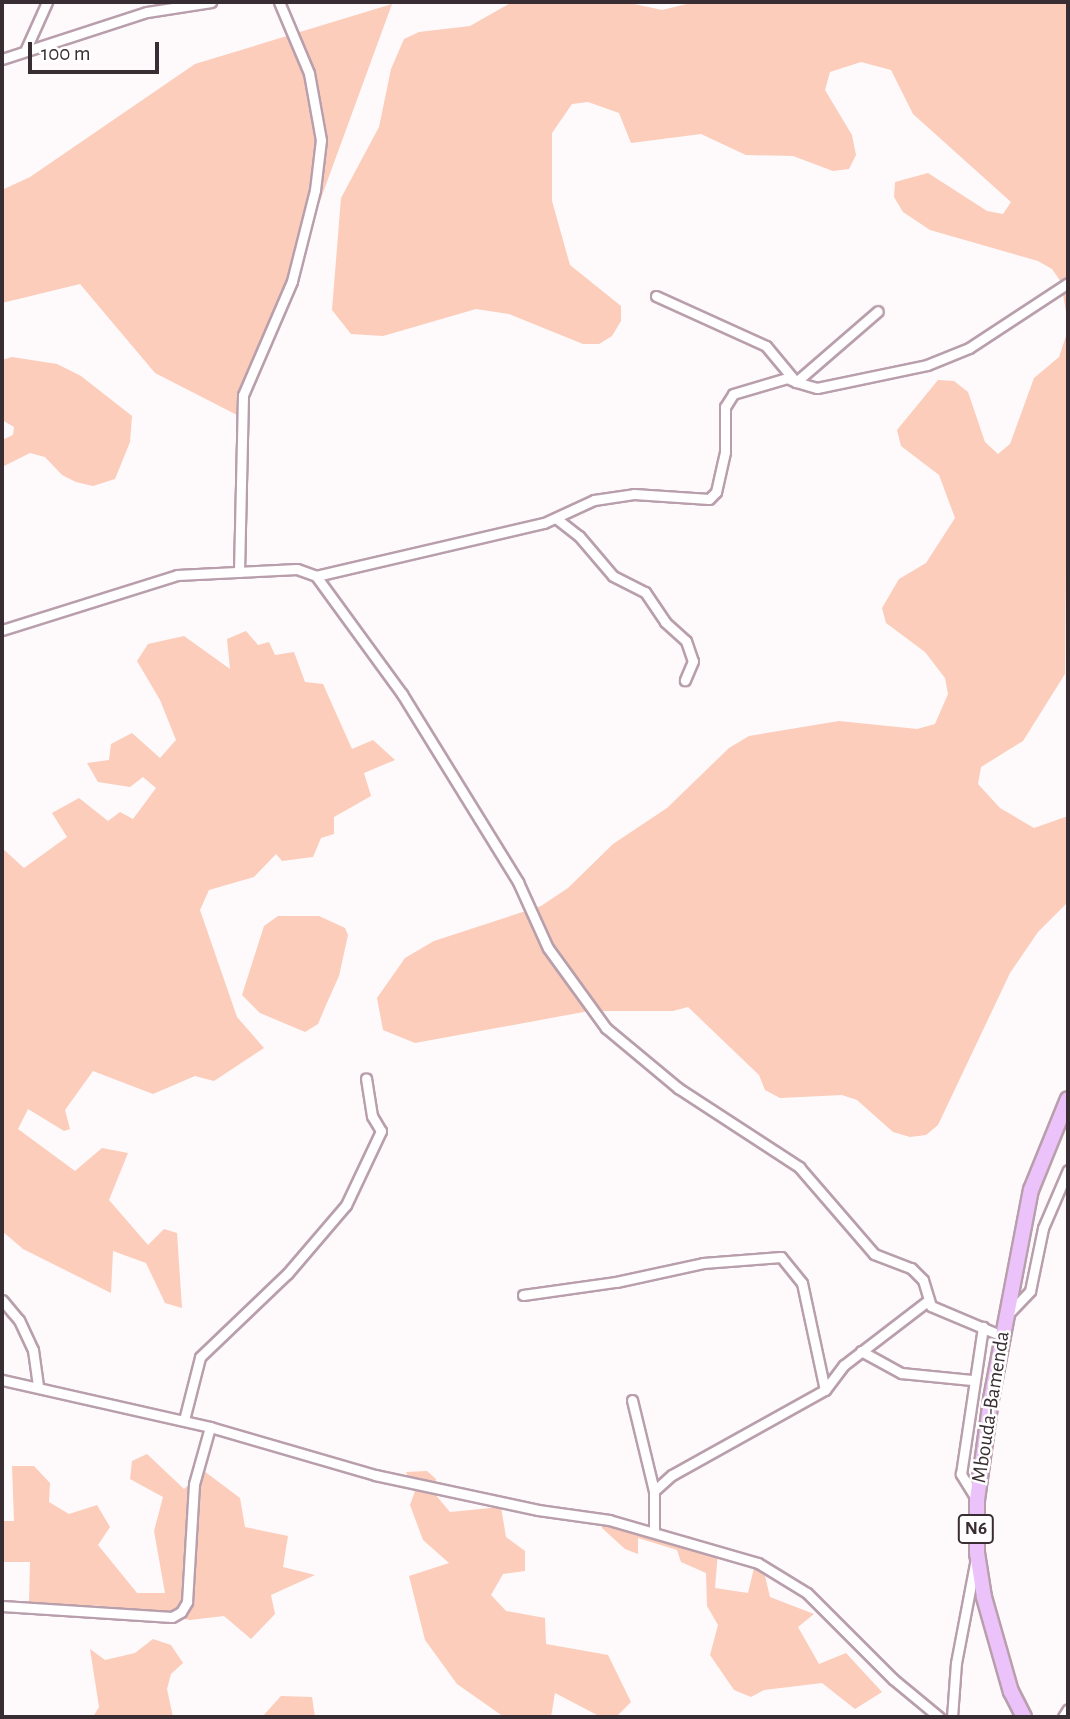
<!DOCTYPE html>
<style>
body{margin:0}
#map{position:relative;width:1070px;height:1719px;overflow:hidden;background:#fef9fb;font-family:"Alegreya Sans",sans-serif}
div>[style]{position:absolute}
[style*='--x']{left:calc(var(--x)*1px);top:calc(var(--y)*1px);width:calc(var(--w)*1px);rotate:calc(var(--a)*1deg)}
.green>*{inset:0;background:#fbcdba}
.roads{filter:drop-shadow(2px 0 #b99fac) drop-shadow(-2px 0 #b99fac) drop-shadow(0 2px #b99fac) drop-shadow(0 -2px #b99fac)}
.minor>*{height:9px;margin:-4.5px;padding:0 4.5px;transform-origin:4.5px;border-radius:4.5px;background:#fff}
.highway>*{height:14px;margin:-7px;padding:0 7px;transform-origin:7px;border-radius:7px;background:#ebc3fa}
span{translate:-50% -50%;white-space:nowrap;text-align:center;line-height:1.15;-webkit-text-stroke:5px #fff;paint-order:stroke}
.shield-label span{padding:2px 5px;background:#fff;border:2px solid;border-radius:5px;-webkit-text-stroke-width:0}
.shield-label{font-size:19px;color:#382d32;font-weight:700}
.street-label{font-size:21px;color:#382d32}
.frame{position:absolute;inset:0;border:4px solid #382d32;pointer-events:none}
.scale{position:absolute;left:28px;top:42px;width:131px;height:32px;box-sizing:border-box;border:4px solid #382d32;border-top:0;padding-left:9px;font-size:21px;line-height:24px;white-space:nowrap;color:#382d32;-webkit-text-stroke:5px #fff;paint-order:stroke}
</style>
<div id="map">
<div class="green">
<i style="clip-path:polygon(512px 2px,625px 2px,662px 10px,695px 2px,1068px 2px,1068px 324px,1061px 282px,1052px 269px,1038px 261px,930px 230px,903px 212px,894px 197px,895px 182px,928px 173px,987px 211px,1003px 214px,1011px 202px,913px 114px,891px 70px,861px 62px,830px 72px,825px 90px,852px 135px,856px 155px,849px 169px,833px 171px,793px 156px,746px 155px,701px 134px,631px 143px,619px 113px,588px 102px,572px 104px,552px 133px,552px 201px,570px 265px,621px 306px,621px 321px,612px 336px,599px 344px,583px 344px,509px 314px,476px 309px,383px 336px,351px 334px,332px 310px,341px 198px,379px 127px,391px 69px,404px 39px,419px 32px,470px 26px)"></i>
<i style="clip-path:polygon(392px 4px,241px 417px,155px 373px,80px 284px,2px 303px,2px 190px,30px 177px,195px 64px)"></i>
<i style="clip-path:polygon(1068px 330px,1065px 674px,1023px 741px,981px 767px,978px 784px,1000px 808px,1034px 828px,1068px 816px,1068px 902px,1038px 932px,1010px 973px,938px 1125px,926px 1135px,910px 1137px,893px 1132px,857px 1100px,842px 1095px,780px 1098px,765px 1090px,759px 1075px,688px 1007px,673px 1011px,589px 1011px,415px 1043px,383px 1030px,377px 998px,405px 958px,434px 941px,541px 906px,568px 888px,613px 844px,667px 808px,729px 748px,749px 736px,839px 721px,917px 729px,935px 724px,948px 694px,945px 678px,925px 652px,886px 623px,882px 608px,899px 579px,926px 563px,955px 518px,939px 475px,901px 446px,897px 430px,938px 380px,954px 381px,968px 392px,985px 442px,998px 454px,1010px 444px,1034px 378px,1059px 357px)"></i>
<i style="clip-path:polygon(12px 357px,57px 364px,81px 376px,132px 416px,130px 442px,115px 479px,93px 486px,76px 482px,62px 475px,45px 457px,30px 453px,2px 467px,2px 440px,13px 435px,14px 427px,2px 420px,2px 360px)"></i>
<i style="clip-path:polygon(246px 631px,258px 645px,269px 642px,275px 655px,294px 652px,305px 682px,323px 684px,352px 749px,373px 740px,395px 760px,364px 773px,371px 796px,334px 817px,334px 834px,321px 838px,313px 857px,282px 861px,276px 854px,254px 877px,209px 890px,200px 910px,237px 1017px,264px 1048px,214px 1081px,195px 1076px,153px 1094px,93px 1071px,65px 1110px,70px 1129px,64px 1131px,28px 1109px,18px 1129px,75px 1171px,102px 1148px,128px 1153px,109px 1200px,148px 1245px,164px 1229px,177px 1233px,182px 1308px,165px 1303px,146px 1263px,113px 1251px,111px 1293px,23px 1249px,2px 1231px,2px 848px,24px 868px,67px 837px,52px 813px,79px 798px,108px 821px,120px 812px,133px 819px,156px 788px,143px 777px,130px 787px,98px 782px,87px 763px,109px 760px,111px 744px,132px 733px,160px 758px,176px 740px,160px 700px,137px 661px,148px 644px,184px 636px,230px 669px,227px 639px)"></i>
<i style="clip-path:polygon(278px 916px,319px 916px,345px 928px,348px 935px,339px 976px,326px 1005px,318px 1024px,305px 1032px,260px 1013px,242px 995px,264px 926px)"></i>
<i style="clip-path:polygon(147px 1454px,184px 1489px,204px 1471px,240px 1498px,245px 1527px,288px 1536px,283px 1567px,315px 1575px,271px 1595px,275px 1614px,251px 1639px,224px 1616px,190px 1620px,105px 1606px,29px 1603px,30px 1562px,2px 1562px,2px 1521px,14px 1521px,12px 1466px,34px 1466px,50px 1483px,49px 1502px,69px 1514px,97px 1505px,110px 1527px,98px 1545px,137px 1593px,165px 1593px,154px 1531px,163px 1497px,130px 1479px,132px 1461px)"></i>
<i style="clip-path:polygon(427px 1471px,436px 1479px,434px 1493px,450px 1512px,501px 1507px,506px 1537px,525px 1551px,525px 1571px,503px 1574px,491px 1595px,506px 1611px,545px 1618px,546px 1644px,608px 1655px,631px 1702px,616px 1717px,601px 1717px,555px 1693px,551px 1717px,504px 1717px,457px 1684px,425px 1640px,409px 1576px,449px 1563px,423px 1540px,410px 1505px,415px 1491px,406px 1472px)"></i>
<i style="clip-path:polygon(601px 1517px,692px 1537px,718px 1552px,715px 1588px,748px 1593px,754px 1568px,765px 1576px,770px 1597px,814px 1614px,798px 1627px,819px 1664px,846px 1653px,882px 1692px,855px 1709px,822px 1683px,764px 1690px,751px 1697px,734px 1690px,710px 1655px,718px 1625px,707px 1606px,706px 1573px,681px 1562px,677px 1550px,638px 1538px,638px 1554px,625px 1549px,602px 1528px)"></i>
<i style="clip-path:polygon(153px 1639px,171px 1645px,183px 1663px,171px 1674px,167px 1689px,173px 1717px,93px 1717px,99px 1707px,90px 1649px,105px 1660px,135px 1653px)"></i>
<i style="clip-path:polygon(281px 1696px,312px 1697px,315px 1717px,262px 1717px)"></i>
</div>
<div class="roads">
<div class="minor">
<i style="--x:25;--y:51;--w:54;--a:-65.8"></i>
<i style="--x:2;--y:59;--w:152;--a:-18"></i>
<i style="--x:147;--y:12;--w:65;--a:-8.9"></i>
<i style="--x:656;--y:296;--w:121;--a:24.4"></i>
<i style="--x:766;--y:346;--w:47;--a:50.2"></i>
<i style="--x:796;--y:382;--w:22;--a:16"></i>
<i style="--x:817;--y:388;--w:112;--a:-11.8"></i>
<i style="--x:927;--y:365;--w:45;--a:-22"></i>
<i style="--x:969;--y:348;--w:118;--a:-33.3"></i>
<i style="--x:557;--y:519;--w:28;--a:38"></i>
<i style="--x:579;--y:536;--w:52;--a:49.6"></i>
<i style="--x:613;--y:576;--w:36;--a:27"></i>
<i style="--x:645;--y:592;--w:36;--a:56"></i>
<i style="--x:665;--y:622;--w:28;--a:42"></i>
<i style="--x:686;--y:641;--w:21;--a:71"></i>
<i style="--x:693;--y:661;--w:21;--a:113"></i>
<i style="--x:239;--y:572;--w:177;--a:-88.7"></i>
<i style="--x:243;--y:395;--w:124;--a:-66.7"></i>
<i style="--x:292;--y:281;--w:94;--a:-75.8"></i>
<i style="--x:315;--y:190;--w:50;--a:-83.2"></i>
<i style="--x:321;--y:140;--w:68;--a:-100.2"></i>
<i style="--x:309;--y:73;--w:77;--a:-112.9"></i>
<i style="--x:316;--y:576;--w:234;--a:-13.1"></i>
<i style="--x:544;--y:523;--w:55;--a:-24.7"></i>
<i style="--x:594;--y:500;--w:40;--a:-8.5"></i>
<i style="--x:634;--y:494;--w:75;--a:3.8"></i>
<i style="--x:709;--y:499;--w:10;--a:-45"></i>
<i style="--x:716;--y:492;--w:41;--a:-77.3"></i>
<i style="--x:725;--y:452;--w:45;--a:-90"></i>
<i style="--x:725;--y:407;--w:15;--a:-58"></i>
<i style="--x:733;--y:394;--w:56;--a:-16.5"></i>
<i style="--x:787;--y:378;--w:10;--a:24"></i>
<i style="--x:796;--y:382;--w:108;--a:-40.9"></i>
<i style="--x:2;--y:630;--w:183;--a:-17.4"></i>
<i style="--x:177;--y:575;--w:120;--a:-2.9"></i>
<i style="--x:297;--y:569;--w:20;--a:20"></i>
<i style="--x:316;--y:576;--w:146;--a:53.9"></i>
<i style="--x:402;--y:694;--w:221;--a:58.3"></i>
<i style="--x:518;--y:882;--w:72;--a:65.6"></i>
<i style="--x:548;--y:948;--w:99;--a:54.1"></i>
<i style="--x:606;--y:1028;--w:94;--a:39.8"></i>
<i style="--x:678;--y:1088;--w:145;--a:33.1"></i>
<i style="--x:799;--y:1167;--w:115;--a:49.2"></i>
<i style="--x:874;--y:1254;--w:40;--a:21"></i>
<i style="--x:911;--y:1268;--w:17;--a:45"></i>
<i style="--x:923;--y:1280;--w:27;--a:73"></i>
<i style="--x:931;--y:1306;--w:77;--a:22.9"></i>
<i style="--x:523;--y:1295;--w:94;--a:-8"></i>
<i style="--x:616;--y:1282;--w:89;--a:-12.3"></i>
<i style="--x:703;--y:1263;--w:78;--a:-4.4"></i>
<i style="--x:781;--y:1257;--w:33;--a:51"></i>
<i style="--x:802;--y:1283;--w:109;--a:77.9"></i>
<i style="--x:2;--y:1300;--w:26;--a:50"></i>
<i style="--x:19;--y:1320;--w:33;--a:65"></i>
<i style="--x:33;--y:1350;--w:35;--a:82"></i>
<i style="--x:1008;--y:1314;--w:32;--a:-46"></i>
<i style="--x:1030;--y:1291;--w:64;--a:-78.3"></i>
<i style="--x:1043;--y:1228;--w:63;--a:-66.7"></i>
<i style="--x:861;--y:1351;--w:46;--a:28.8"></i>
<i style="--x:901;--y:1373;--w:71;--a:5.6"></i>
<i style="--x:2;--y:1380;--w:213;--a:12.7"></i>
<i style="--x:210;--y:1427;--w:172;--a:16.2"></i>
<i style="--x:375;--y:1475;--w:167;--a:12.1"></i>
<i style="--x:538;--y:1510;--w:72;--a:8"></i>
<i style="--x:609;--y:1520;--w:155;--a:16.1"></i>
<i style="--x:758;--y:1563;--w:57;--a:31.5"></i>
<i style="--x:807;--y:1593;--w:122;--a:45"></i>
<i style="--x:893;--y:1679;--w:60;--a:39.6"></i>
<i style="--x:632;--y:1400;--w:94;--a:76.4"></i>
<i style="--x:654;--y:1491;--w:40;--a:90"></i>
<i style="--x:184;--y:1420;--w:65;--a:-75.7"></i>
<i style="--x:200;--y:1357;--w:120;--a:-43.7"></i>
<i style="--x:287;--y:1274;--w:91;--a:-49.5"></i>
<i style="--x:346;--y:1205;--w:82;--a:-64.7"></i>
<i style="--x:381;--y:1131;--w:17;--a:-121"></i>
<i style="--x:372;--y:1116;--w:38;--a:-99"></i>
<i style="--x:654;--y:1491;--w:24;--a:-42"></i>
<i style="--x:672;--y:1475;--w:175;--a:-29.1"></i>
<i style="--x:825;--y:1390;--w:31;--a:-53"></i>
<i style="--x:844;--y:1365;--w:103;--a:-37.5"></i>
<i style="--x:977;--y:1500;--w:31;--a:-122"></i>
<i style="--x:961;--y:1474;--w:149;--a:-81.5"></i>
<i style="--x:2;--y:1606;--w:170;--a:3.7"></i>
<i style="--x:172;--y:1617;--w:10;--a:-29"></i>
<i style="--x:181;--y:1612;--w:12;--a:-59"></i>
<i style="--x:187;--y:1602;--w:118;--a:-86.6"></i>
<i style="--x:194;--y:1484;--w:59;--a:-74.3"></i>
<i style="--x:952;--y:1717;--w:54;--a:-85.8"></i>
<i style="--x:956;--y:1663;--w:102;--a:-79.2"></i>
<i style="--x:1063;--y:1717;--w:9;--a:-58"></i>
</div>
<div class="highway">
<i style="--x:1024;--y:1717;--w:28;--a:-117"></i>
<i style="--x:1011;--y:1692;--w:99;--a:-105.9"></i>
<i style="--x:984;--y:1597;--w:45;--a:-99"></i>
<i style="--x:977;--y:1553;--w:53;--a:-90"></i>
<i style="--x:977;--y:1500;--w:102;--a:-82.1"></i>
<i style="--x:991;--y:1399;--w:213;--a:-79.2"></i>
<i style="--x:1031;--y:1190;--w:98;--a:-67.9"></i>
</div>
</div>
<div class="shield-label">
<span style="left:976px;top:1529px">N6</span>
</div>
<div class="street-label">
<span style="left:991px;top:1407px;rotate:-81deg">Mbouda-Bamenda</span>
</div>
<div class="frame"></div>
<div class="scale">100 m</div>
</div>
